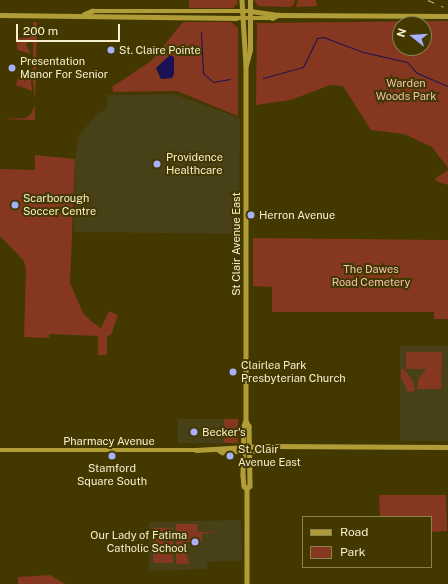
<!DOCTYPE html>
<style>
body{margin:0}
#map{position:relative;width:448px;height:584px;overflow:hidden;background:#423800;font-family:"Public Sans",sans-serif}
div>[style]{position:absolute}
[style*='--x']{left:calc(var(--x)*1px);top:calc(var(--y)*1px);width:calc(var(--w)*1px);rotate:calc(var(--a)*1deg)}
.built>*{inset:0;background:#484017;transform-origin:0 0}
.green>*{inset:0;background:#85381f;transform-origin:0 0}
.water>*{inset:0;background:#191056}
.stream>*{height:1px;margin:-0.5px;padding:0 0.5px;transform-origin:0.5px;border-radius:0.5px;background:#191056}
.secondary>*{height:4.5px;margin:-2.25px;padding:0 2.25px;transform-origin:2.25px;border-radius:2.25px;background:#b09d38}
.rail>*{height:1px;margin-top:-0.5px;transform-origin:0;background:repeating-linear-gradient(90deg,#c8c19a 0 7px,transparent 0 14px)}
.dots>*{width:11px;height:11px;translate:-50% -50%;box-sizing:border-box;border:2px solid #423800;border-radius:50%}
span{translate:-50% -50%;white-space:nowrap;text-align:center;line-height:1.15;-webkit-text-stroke:4px #423800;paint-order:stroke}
.poi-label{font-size:11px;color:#f6f0cf}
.left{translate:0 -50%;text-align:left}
.right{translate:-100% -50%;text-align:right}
.park-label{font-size:11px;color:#f3c3b4}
.street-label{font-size:11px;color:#f6f0cf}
.legend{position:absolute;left:302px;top:516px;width:130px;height:52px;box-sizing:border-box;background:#423800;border:1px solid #8a8253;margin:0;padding:5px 7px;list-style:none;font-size:12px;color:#f6f0cf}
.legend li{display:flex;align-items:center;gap:8px;height:20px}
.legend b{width:20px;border:1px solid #8a8253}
.north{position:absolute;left:392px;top:16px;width:40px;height:40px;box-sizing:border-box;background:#423800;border:1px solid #8a8253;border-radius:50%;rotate:287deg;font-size:11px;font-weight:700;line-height:16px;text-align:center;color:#f6f0cf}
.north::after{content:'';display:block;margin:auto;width:14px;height:18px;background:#a8b0fc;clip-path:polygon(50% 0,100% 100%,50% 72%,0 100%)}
.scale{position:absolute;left:16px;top:24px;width:104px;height:18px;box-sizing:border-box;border:2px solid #f6f0cf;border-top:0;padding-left:5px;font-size:12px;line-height:14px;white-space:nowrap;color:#f6f0cf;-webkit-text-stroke:3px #423800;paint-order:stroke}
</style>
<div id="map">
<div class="built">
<i style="clip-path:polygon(174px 94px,240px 118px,239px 234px,74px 232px,75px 160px,78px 138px,95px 115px,106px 109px,107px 95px)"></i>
<i style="left:448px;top:346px;width:95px;height:48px;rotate:90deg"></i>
<i style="left:224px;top:419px;width:24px;height:46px;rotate:90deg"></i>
<i style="clip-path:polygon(241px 520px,242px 561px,207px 562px,208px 569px,149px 571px,149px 522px)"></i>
</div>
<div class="green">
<i style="clip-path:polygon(189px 0,237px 0,238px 3px,233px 8px,189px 8px)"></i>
<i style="clip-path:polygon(254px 0,295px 0,293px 6px,289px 7px,258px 6px)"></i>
<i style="clip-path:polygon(298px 0,316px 0,317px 6px,296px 7px)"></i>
<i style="clip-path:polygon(evenodd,448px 21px,448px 168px,432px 147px,404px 134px,371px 130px,343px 86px,330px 85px,291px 100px,256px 105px,257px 23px,448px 21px,400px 24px,424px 24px,424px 48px,400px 48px,400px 24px)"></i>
<i style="clip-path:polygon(33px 22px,37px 22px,35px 102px,33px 82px)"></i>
<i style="clip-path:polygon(183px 22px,231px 22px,238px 28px,238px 116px,177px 91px,113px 92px,112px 87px,151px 61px)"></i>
<i style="clip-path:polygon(33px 34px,34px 39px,26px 44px,31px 54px,17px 50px,17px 38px,29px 38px)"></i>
<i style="clip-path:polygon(19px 76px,31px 80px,32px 91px,16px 85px)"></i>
<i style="clip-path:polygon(35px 105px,35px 120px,0 119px,26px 118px,31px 114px)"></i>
<i style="clip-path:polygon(35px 155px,75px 159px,70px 283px,83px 313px,91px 321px,101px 328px,109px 311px,118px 315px,111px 335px,107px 336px,107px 355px,98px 355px,98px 336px,49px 334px,49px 338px,24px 337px,26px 270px,24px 261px,0 236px,0 169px,35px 170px)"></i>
<i style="clip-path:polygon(448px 170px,448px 185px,436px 181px,435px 179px)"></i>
<i style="clip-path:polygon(253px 238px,448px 240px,448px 319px,434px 319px,434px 312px,272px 312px,272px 287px,253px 286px)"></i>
<i style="clip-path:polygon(406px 352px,442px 352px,441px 389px,417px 389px,419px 378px,426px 369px,406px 369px)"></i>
<i style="clip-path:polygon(401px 369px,404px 369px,413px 381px,415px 391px,408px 392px,401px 377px)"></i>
<i style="left:224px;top:419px;width:14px;height:24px"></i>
<i style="clip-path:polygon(379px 495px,446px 495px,447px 531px,431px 532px,431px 517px,380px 517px)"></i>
<i style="clip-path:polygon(176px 524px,197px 524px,198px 532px,216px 532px,202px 534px,202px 542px,185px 542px,189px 564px,176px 564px)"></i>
<i style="left:153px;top:528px;width:20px;height:35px"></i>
<i style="clip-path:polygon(50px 575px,65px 584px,18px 584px,18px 577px)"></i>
</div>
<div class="water">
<i style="clip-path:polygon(170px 55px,174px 57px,174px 74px,172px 78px,161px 79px,156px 68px)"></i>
</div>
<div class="stream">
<i style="--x:201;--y:32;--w:41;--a:87.2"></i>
<i style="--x:203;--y:73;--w:13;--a:42"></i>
<i style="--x:213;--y:82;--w:17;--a:-10"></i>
<i style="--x:263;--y:78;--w:41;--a:-15.4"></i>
<i style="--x:303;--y:67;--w:32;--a:-64"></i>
<i style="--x:317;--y:38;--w:6;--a:-9"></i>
<i style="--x:323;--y:37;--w:43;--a:20.6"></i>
<i style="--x:363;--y:52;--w:45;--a:12.8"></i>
<i style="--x:407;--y:62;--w:15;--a:48"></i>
<i style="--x:417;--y:73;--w:34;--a:23"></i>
</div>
<div class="secondary">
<i style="--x:242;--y:0;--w:66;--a:86.5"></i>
<i style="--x:246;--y:66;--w:355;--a:90"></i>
<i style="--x:246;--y:421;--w:5;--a:112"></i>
<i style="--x:244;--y:426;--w:49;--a:91.2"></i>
<i style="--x:243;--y:475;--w:11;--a:85"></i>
<i style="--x:244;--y:486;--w:4;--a:45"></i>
<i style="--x:84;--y:14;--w:9;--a:-21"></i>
<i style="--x:92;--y:11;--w:158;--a:0"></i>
<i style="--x:250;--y:11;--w:28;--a:8"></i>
<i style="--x:278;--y:15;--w:170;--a:0.3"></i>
<i style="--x:0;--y:15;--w:236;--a:0.7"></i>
<i style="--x:236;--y:18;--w:36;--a:0"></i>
<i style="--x:272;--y:18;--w:7;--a:-27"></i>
<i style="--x:246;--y:65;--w:16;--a:-75"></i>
<i style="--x:250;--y:50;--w:50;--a:-90"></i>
<i style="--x:246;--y:421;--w:6;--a:59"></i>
<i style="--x:249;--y:426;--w:60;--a:89"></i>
<i style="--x:250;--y:486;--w:4;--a:135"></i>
<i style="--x:247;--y:489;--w:95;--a:90"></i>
<i style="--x:217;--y:449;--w:6;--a:31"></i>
<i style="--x:222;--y:452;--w:44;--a:0"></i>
<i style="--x:266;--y:452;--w:8;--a:-40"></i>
<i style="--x:0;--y:450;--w:196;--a:0"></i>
<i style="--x:196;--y:450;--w:70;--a:-3.3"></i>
<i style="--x:266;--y:446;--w:182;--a:0.3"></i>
</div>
<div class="rail">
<i style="--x:428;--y:0;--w:17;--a:24"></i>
</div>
<div class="dots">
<i style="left:111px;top:50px;background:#a8b0fc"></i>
<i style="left:12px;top:68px;background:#a8b0fc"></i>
<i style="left:157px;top:164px;background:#a8b0fc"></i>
<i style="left:15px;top:205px;background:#a8b0fc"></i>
<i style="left:251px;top:215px;background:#a8b0fc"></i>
<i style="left:233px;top:372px;background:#a8b0fc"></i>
<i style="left:194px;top:432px;background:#a8b0fc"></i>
<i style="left:112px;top:456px;background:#a8b0fc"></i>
<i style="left:230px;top:456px;background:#a8b0fc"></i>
<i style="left:195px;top:542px;background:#a8b0fc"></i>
</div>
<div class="poi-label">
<span class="left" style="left:119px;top:50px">St. Claire Pointe</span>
<span class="left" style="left:20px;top:68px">Presentation<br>Manor For Senior</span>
<span class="left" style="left:166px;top:164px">Providence<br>Healthcare</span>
<span class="left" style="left:23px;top:205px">Scarborough<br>Soccer Centre</span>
<span class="left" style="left:259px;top:215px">Herron Avenue</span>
<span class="left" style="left:241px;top:372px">Clairlea Park<br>Presbyterian Church</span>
<span class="left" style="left:202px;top:432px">Becker's</span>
<span class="left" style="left:238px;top:456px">St. Clair<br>Avenue East</span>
<span style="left:112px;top:475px">Stamford<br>Square South</span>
<span class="right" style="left:187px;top:542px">Our Lady of Fatima<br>Catholic School</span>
</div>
<div class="park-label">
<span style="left:406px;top:90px">Warden<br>Woods Park</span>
<span style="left:371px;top:276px">The Dawes<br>Road Cemetery</span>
</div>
<div class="street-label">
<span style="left:236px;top:244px;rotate:-90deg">St Clair Avenue East</span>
<span style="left:109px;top:441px">Pharmacy Avenue</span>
</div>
<ul class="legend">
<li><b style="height:5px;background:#b09d38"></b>Road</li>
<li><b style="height:11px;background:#85381f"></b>Park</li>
</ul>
<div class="north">N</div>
<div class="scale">200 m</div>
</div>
